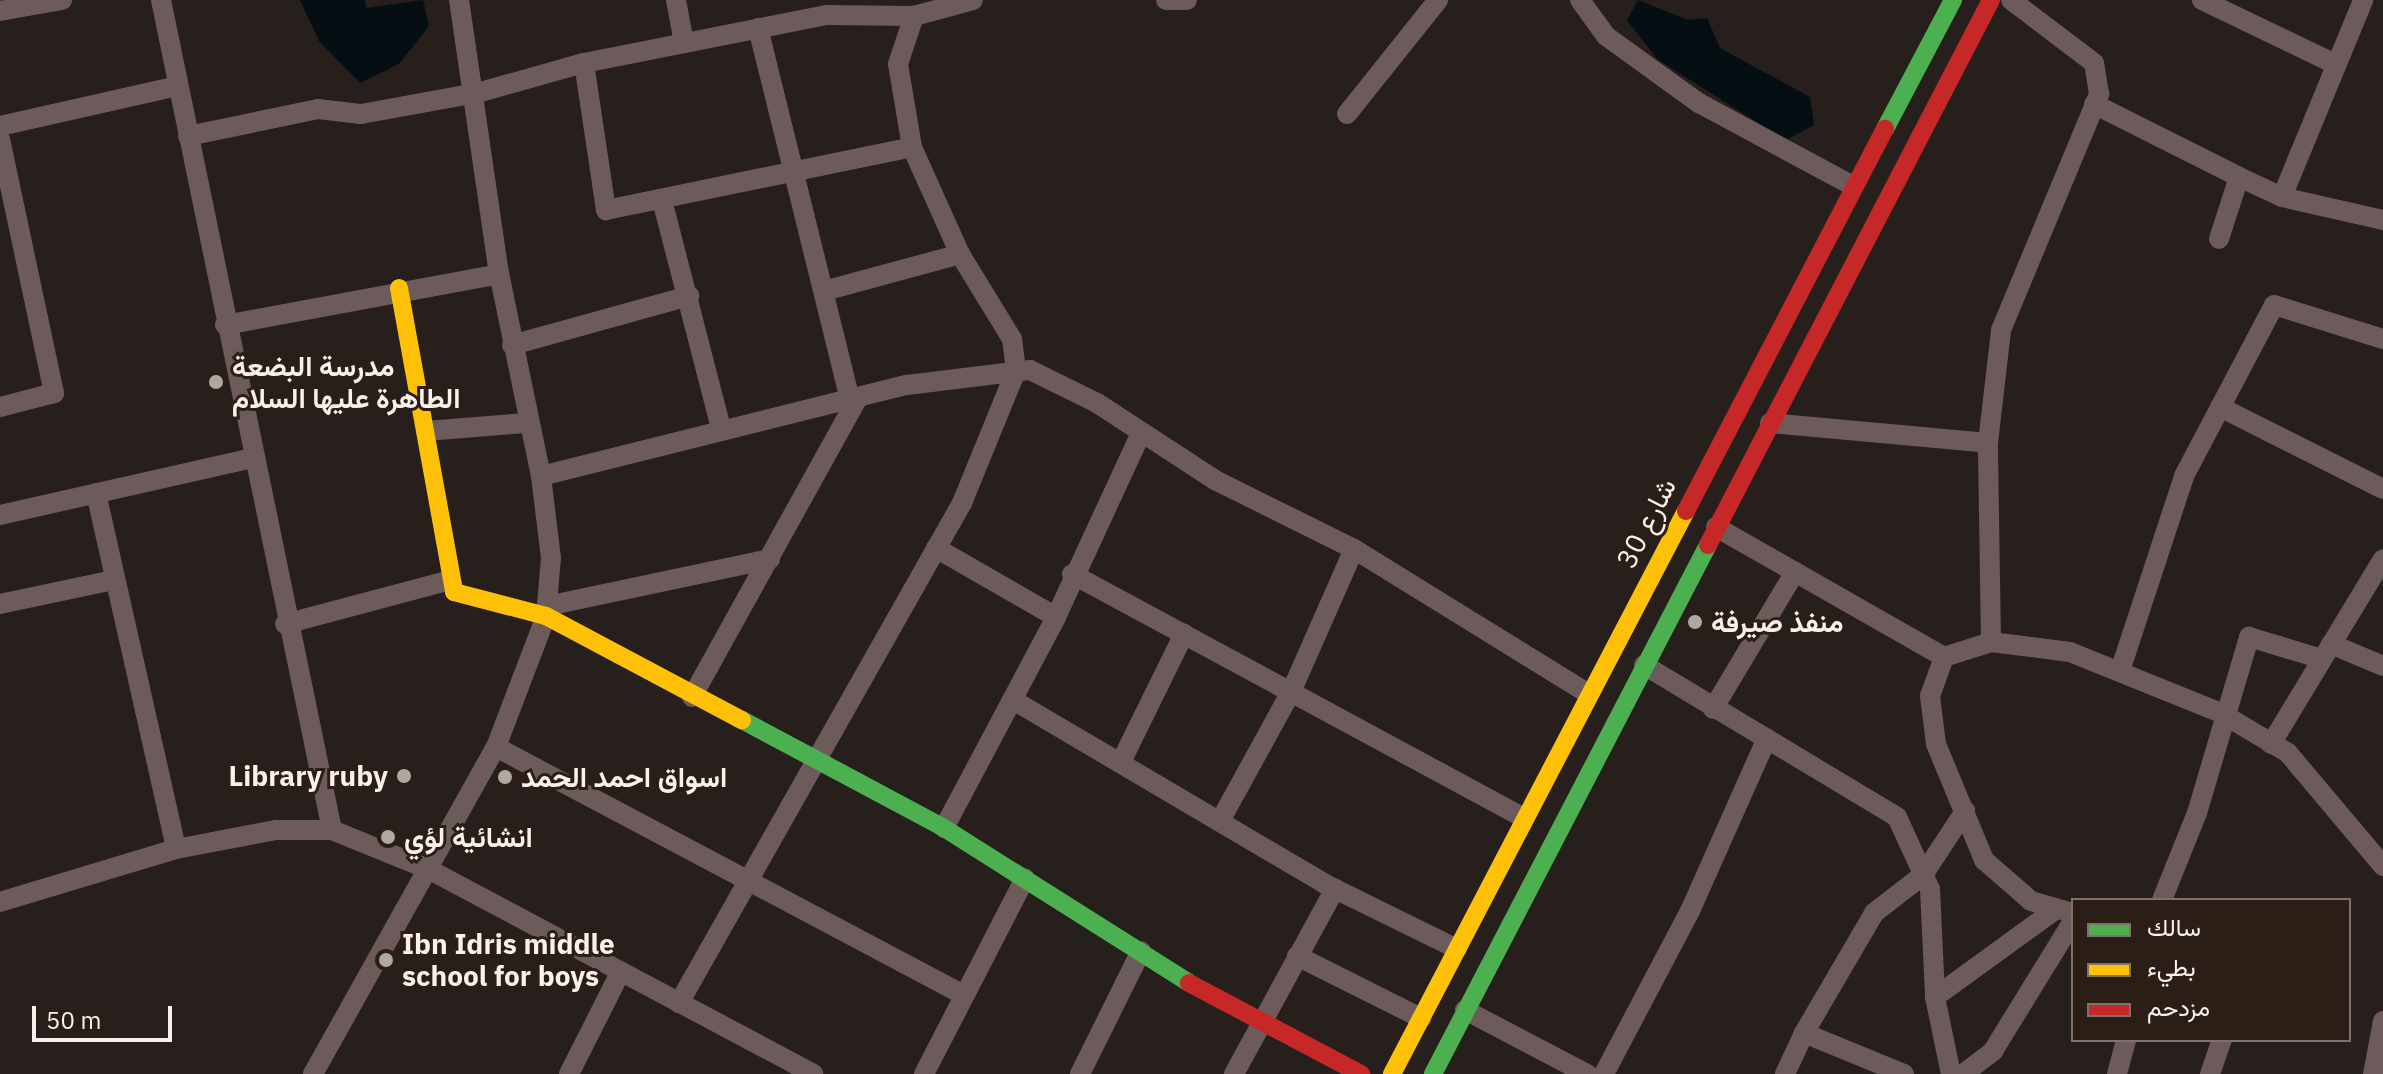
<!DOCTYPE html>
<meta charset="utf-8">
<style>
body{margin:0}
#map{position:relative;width:2383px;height:1074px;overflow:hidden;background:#261f1b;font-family:"IBM Plex Sans",Vazirmatn,sans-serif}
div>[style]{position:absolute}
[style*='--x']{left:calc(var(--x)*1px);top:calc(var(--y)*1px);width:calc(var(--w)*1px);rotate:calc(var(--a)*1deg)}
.water>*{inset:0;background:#040e13}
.street>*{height:20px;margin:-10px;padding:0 10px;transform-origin:10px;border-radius:10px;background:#6d5a5b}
.fast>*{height:18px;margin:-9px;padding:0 9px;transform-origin:9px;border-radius:9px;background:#4caf50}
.slow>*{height:18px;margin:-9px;padding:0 9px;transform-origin:9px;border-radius:9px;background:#ffc107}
.jam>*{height:18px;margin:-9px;padding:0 9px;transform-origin:9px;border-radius:9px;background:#c62828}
.dots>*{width:22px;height:22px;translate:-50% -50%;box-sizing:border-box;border:4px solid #2a1e17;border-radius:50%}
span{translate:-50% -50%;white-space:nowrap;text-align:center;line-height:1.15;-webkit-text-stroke:6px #2a1e17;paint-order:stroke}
.poi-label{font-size:28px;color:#faf1ec;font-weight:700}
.left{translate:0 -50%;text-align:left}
.right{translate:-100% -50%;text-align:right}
.street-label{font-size:28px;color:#faf1ec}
.legend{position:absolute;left:2071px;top:898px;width:280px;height:144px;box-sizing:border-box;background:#2a1e17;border:2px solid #7d726c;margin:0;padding:10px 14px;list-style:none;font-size:24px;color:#faf1ec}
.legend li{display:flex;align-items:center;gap:16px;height:40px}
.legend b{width:40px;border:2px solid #7d726c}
.scale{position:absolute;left:32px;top:1006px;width:140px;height:36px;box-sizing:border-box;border:4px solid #faf1ec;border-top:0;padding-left:10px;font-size:24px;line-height:28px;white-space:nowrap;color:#faf1ec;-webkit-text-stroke:6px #2a1e17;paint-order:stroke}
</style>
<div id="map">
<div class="water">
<i style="clip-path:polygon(300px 0,365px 0,366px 8px,423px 0,429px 26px,399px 64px,360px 83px,319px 41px)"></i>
<i style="clip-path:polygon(1638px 0,1688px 20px,1707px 18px,1720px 48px,1810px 97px,1814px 125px,1788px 139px,1774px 133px,1657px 59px,1627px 20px)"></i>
</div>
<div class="street">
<i style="--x:161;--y:0;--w:847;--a:78.36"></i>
<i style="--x:676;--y:0;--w:44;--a:79.5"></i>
<i style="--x:1166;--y:0;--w:21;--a:0"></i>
<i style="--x:1580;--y:0;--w:44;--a:54.2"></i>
<i style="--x:1606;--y:36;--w:115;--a:35.8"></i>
<i style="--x:1699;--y:103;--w:175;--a:28.3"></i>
<i style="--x:2202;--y:0;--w:145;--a:25.7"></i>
<i style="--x:0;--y:11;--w:63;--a:-10.1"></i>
<i style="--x:758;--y:28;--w:382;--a:76.1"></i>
<i style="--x:584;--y:63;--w:149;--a:81.5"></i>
<i style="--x:606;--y:210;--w:312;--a:-11.6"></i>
<i style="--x:2094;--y:104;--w:162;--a:26.7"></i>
<i style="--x:2239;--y:177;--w:65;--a:107.9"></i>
<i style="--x:1347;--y:114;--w:146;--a:-51.4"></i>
<i style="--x:0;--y:126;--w:182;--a:-12.7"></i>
<i style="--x:188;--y:136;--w:133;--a:-11.7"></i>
<i style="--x:318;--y:109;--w:43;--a:6.6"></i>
<i style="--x:361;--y:114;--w:118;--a:-10.3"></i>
<i style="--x:477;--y:93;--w:111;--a:-15.7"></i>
<i style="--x:584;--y:63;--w:247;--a:-11.2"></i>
<i style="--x:826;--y:15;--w:88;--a:0.7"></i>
<i style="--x:914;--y:16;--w:61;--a:-15.2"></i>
<i style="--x:0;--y:139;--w:260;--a:78"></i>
<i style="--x:54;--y:393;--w:56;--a:165.5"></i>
<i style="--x:2239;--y:177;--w:47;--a:24.9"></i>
<i style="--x:2282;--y:197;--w:104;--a:12.8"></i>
<i style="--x:2282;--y:197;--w:213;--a:-67.6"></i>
<i style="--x:662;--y:200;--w:236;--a:75.5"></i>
<i style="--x:824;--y:291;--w:141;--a:-15.2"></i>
<i style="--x:225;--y:325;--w:279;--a:-10.5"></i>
<i style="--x:512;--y:345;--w:184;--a:-15.5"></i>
<i style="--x:2220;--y:407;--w:182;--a:26.7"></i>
<i style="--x:1770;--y:423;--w:219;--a:5.2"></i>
<i style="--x:426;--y:431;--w:100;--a:-4.6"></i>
<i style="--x:541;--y:476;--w:377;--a:-14"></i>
<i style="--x:907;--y:385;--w:124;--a:-7"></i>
<i style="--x:1030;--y:370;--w:75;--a:26.2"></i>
<i style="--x:1097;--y:403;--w:141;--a:33.1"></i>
<i style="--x:1215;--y:480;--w:155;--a:26.4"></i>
<i style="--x:1354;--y:549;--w:276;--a:31.7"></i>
<i style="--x:96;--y:493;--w:365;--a:77.3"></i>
<i style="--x:0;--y:515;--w:258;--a:-12.7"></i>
<i style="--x:1716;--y:527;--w:262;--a:29.7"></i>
<i style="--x:1944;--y:657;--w:49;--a:-17.7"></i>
<i style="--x:1991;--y:642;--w:80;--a:7.2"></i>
<i style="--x:2070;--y:652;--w:163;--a:22"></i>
<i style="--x:2221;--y:713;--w:78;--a:30.8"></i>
<i style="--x:2288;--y:753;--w:148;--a:49.9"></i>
<i style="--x:936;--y:548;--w:138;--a:29.9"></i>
<i style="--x:1072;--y:574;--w:514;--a:28.36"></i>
<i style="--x:0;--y:604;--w:116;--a:-11.9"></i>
<i style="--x:547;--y:606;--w:228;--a:-11.9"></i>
<i style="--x:285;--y:624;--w:168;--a:-14.9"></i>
<i style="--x:1991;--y:642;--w:199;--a:-90.9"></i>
<i style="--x:1988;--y:443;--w:114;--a:-83.4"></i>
<i style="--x:2001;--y:330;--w:256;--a:-67.4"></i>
<i style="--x:2099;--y:94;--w:31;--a:-99"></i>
<i style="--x:2094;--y:63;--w:104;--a:-142.8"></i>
<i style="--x:2331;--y:644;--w:56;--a:22.9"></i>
<i style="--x:1944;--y:657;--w:41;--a:109.7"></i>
<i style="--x:1930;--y:696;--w:48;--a:82.9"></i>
<i style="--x:1936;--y:744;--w:126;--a:67.5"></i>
<i style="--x:1984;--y:860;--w:62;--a:41.1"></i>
<i style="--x:2031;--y:901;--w:44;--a:15.9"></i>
<i style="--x:1644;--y:665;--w:295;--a:31"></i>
<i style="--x:1897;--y:817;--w:79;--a:65.4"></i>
<i style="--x:1930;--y:889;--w:108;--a:87.3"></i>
<i style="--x:1935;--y:997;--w:79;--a:78.3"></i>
<i style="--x:2120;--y:671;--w:205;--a:-71.8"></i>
<i style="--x:2184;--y:476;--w:193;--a:-62.2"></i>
<i style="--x:2274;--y:305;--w:114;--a:17.3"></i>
<i style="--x:692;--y:697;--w:342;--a:-61"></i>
<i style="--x:1013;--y:700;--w:362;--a:30.5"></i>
<i style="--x:1325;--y:884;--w:147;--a:26.2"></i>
<i style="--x:1713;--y:709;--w:160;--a:-59.1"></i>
<i style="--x:2271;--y:744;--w:216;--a:-58.8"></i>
<i style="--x:496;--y:747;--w:527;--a:27.93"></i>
<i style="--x:1121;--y:762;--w:143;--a:-63.8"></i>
<i style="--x:1220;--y:821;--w:147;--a:-61.2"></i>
<i style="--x:1291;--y:692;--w:156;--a:-66.2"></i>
<i style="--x:944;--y:828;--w:239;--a:-62"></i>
<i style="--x:1056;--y:617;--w:200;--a:-65.2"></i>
<i style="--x:2162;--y:900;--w:94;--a:-68.1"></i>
<i style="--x:2197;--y:813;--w:184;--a:-73.5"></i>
<i style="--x:2249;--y:637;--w:76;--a:16.8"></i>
<i style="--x:0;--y:902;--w:184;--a:-16.8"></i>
<i style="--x:176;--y:849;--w:102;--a:-10.8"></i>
<i style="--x:276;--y:830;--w:56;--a:0"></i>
<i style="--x:332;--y:830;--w:106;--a:22.2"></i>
<i style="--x:430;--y:870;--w:434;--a:28"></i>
<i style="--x:1297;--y:956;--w:139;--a:26.6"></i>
<i style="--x:1935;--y:997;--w:150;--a:-36"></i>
<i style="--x:679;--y:1003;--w:575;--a:-60.49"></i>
<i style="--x:962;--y:503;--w:143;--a:-67.8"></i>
<i style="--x:1016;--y:371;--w:32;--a:-97"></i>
<i style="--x:1012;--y:339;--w:100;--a:-121.5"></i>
<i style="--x:960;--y:254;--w:117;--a:-114.2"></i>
<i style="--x:912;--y:147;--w:84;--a:-99.6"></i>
<i style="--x:898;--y:64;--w:51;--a:-71.6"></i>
<i style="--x:1465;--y:1010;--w:138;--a:27.7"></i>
<i style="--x:1804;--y:1033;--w:139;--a:-59.7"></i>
<i style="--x:1874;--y:913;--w:62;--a:-37.8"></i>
<i style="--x:1923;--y:875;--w:77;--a:-56.7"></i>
<i style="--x:313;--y:1074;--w:375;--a:-60.8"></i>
<i style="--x:496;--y:747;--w:140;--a:-69.1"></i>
<i style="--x:546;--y:616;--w:58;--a:-85.1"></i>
<i style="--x:551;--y:558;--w:83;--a:-97"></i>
<i style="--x:541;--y:476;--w:206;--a:-101.7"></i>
<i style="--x:499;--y:274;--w:277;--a:-98.3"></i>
<i style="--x:569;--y:1074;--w:115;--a:-63.2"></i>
<i style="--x:924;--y:1074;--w:220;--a:-62.7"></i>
<i style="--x:1080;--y:1074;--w:137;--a:-63.6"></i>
<i style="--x:1234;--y:1074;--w:211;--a:-61.4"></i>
<i style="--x:1604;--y:1074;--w:184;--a:-62.2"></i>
<i style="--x:1690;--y:911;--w:189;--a:-66"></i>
<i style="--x:1785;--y:1074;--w:45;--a:-65.1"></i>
<i style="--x:1804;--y:1033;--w:108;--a:22.3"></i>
<i style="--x:1963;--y:1074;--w:38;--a:-37"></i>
<i style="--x:1993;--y:1051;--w:153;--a:-58.4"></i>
<i style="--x:2117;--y:1074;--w:35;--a:-75"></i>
<i style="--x:2210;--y:1074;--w:36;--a:-71"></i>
<i style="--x:2373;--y:1074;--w:54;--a:-79.3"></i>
</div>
<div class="fast">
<i style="--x:1885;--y:129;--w:146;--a:-62.2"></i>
<i style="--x:742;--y:720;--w:229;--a:28.1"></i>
<i style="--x:944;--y:828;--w:290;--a:32.3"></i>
<i style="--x:1433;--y:1074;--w:596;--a:-62.53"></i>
</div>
<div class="slow">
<i style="--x:399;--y:288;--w:309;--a:79.7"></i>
<i style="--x:454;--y:592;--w:95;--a:14.6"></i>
<i style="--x:546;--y:616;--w:222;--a:28"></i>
<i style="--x:1392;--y:1074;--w:635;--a:-62.43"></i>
</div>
<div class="jam">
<i style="--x:1686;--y:511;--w:431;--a:-62.5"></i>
<i style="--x:1708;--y:545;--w:614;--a:-62.56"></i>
<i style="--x:1189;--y:983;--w:195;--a:27.9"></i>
</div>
<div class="dots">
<i style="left:216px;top:382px;background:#b0a8a3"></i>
<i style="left:1695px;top:622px;background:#b0a8a3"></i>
<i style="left:404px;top:776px;background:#b0a8a3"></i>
<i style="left:505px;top:777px;background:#b0a8a3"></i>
<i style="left:388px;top:837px;background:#b0a8a3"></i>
<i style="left:386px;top:960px;background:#b0a8a3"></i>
</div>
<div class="poi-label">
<span class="left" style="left:232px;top:382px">مدرسة البضعة<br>الطاهرة عليها السلام</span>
<span class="left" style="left:1711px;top:622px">منفذ صيرفة</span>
<span class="right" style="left:388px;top:776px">Library ruby</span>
<span class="left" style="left:521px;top:777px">اسواق احمد الحمد</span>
<span class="left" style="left:404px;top:837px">انشائية لؤي</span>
<span class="left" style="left:402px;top:960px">Ibn Idris middle<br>school for boys</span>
</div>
<div class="street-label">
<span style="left:1646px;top:523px;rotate:-63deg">شارع 30</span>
</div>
<ul class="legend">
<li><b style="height:10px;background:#4caf50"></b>سالك</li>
<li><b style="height:10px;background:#ffc107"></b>بطيء</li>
<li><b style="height:10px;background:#c62828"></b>مزدحم</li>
</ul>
<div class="scale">50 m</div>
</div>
